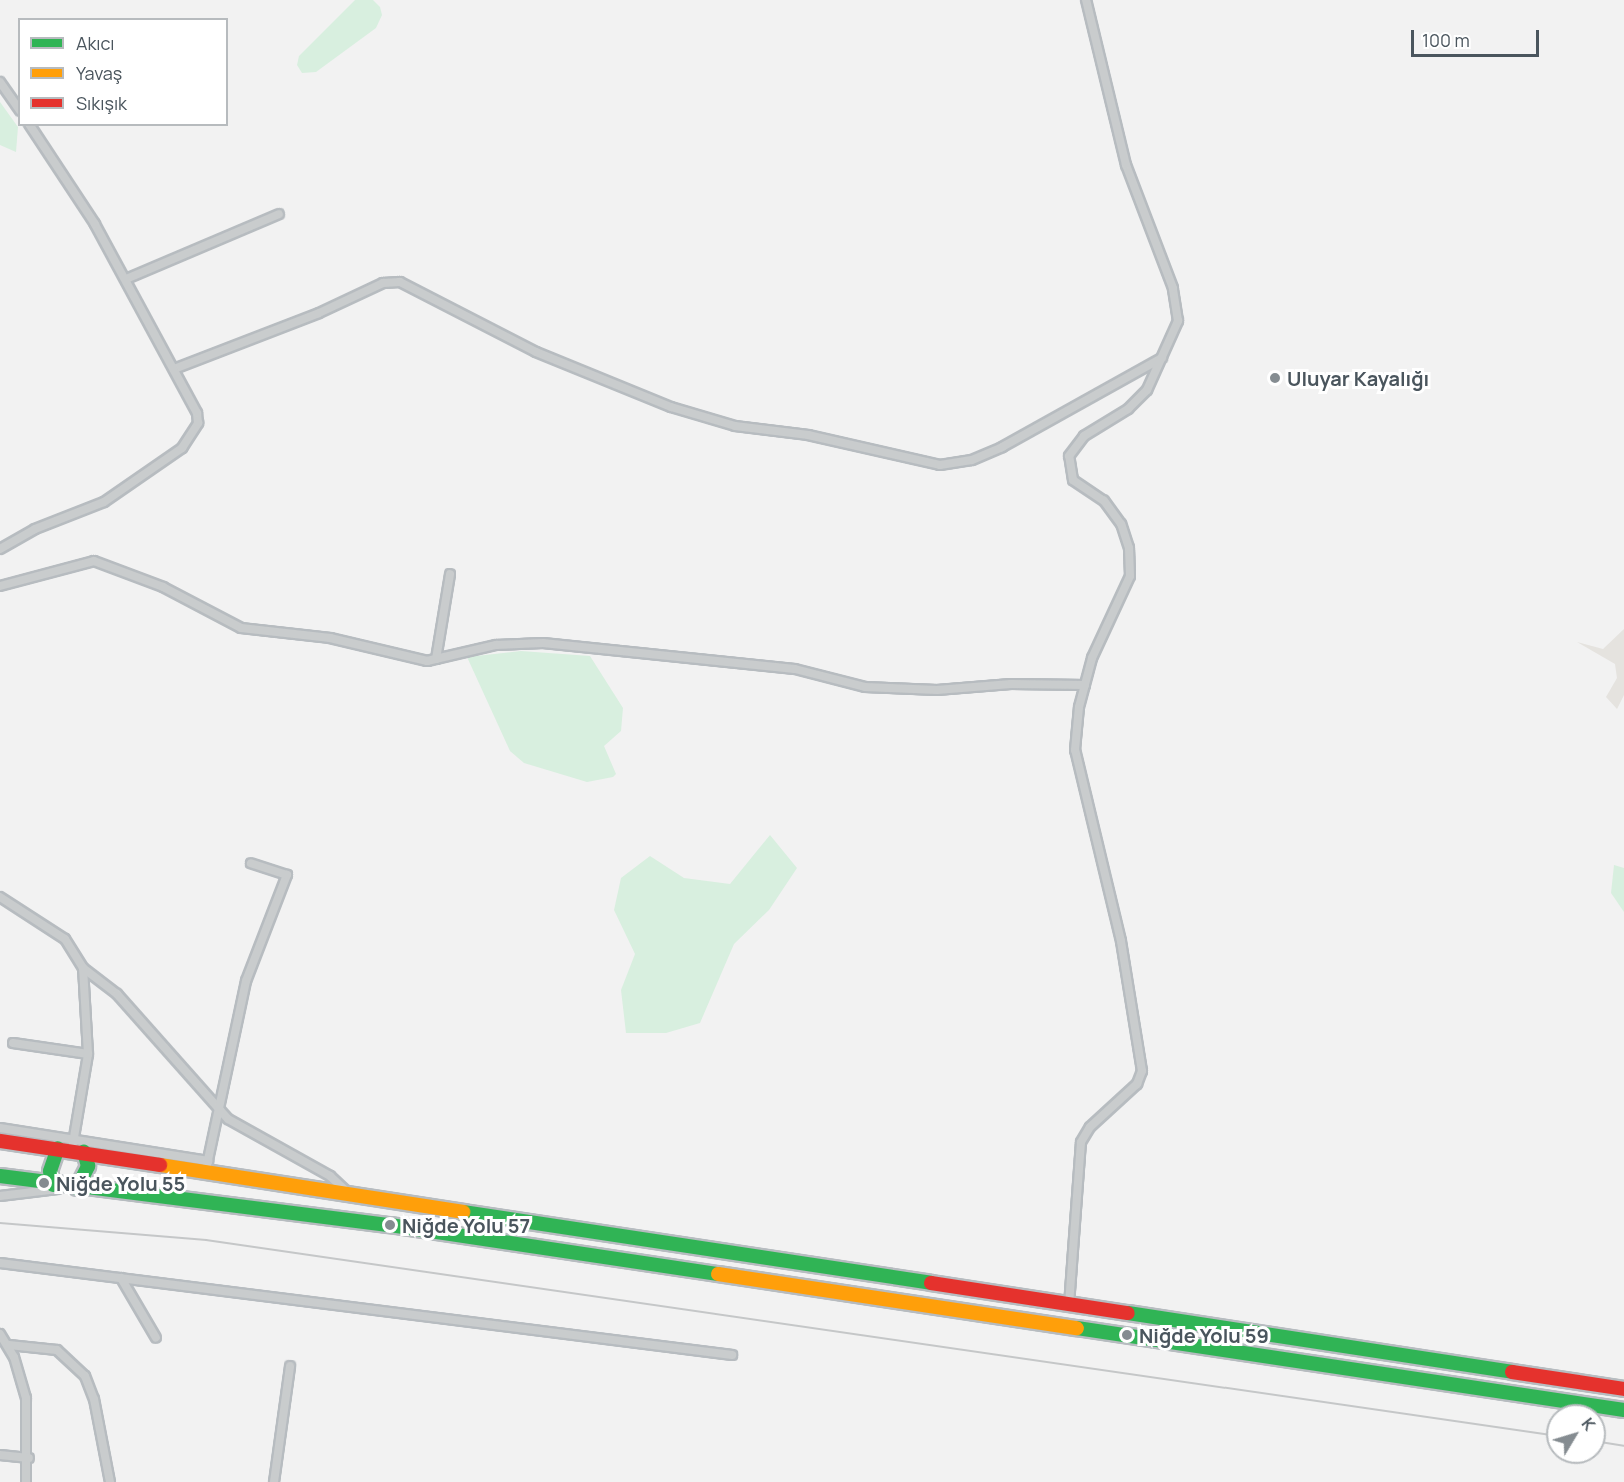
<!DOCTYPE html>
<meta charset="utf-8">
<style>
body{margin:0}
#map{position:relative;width:1624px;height:1482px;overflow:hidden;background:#f2f2f2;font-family:Manrope,sans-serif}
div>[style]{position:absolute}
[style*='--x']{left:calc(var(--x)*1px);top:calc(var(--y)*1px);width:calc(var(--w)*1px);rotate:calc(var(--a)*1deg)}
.green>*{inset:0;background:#d8efdf}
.sand>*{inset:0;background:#e5e3df}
.roads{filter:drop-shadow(2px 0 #b7bcc0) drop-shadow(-2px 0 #b7bcc0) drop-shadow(0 2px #b7bcc0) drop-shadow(0 -2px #b7bcc0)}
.street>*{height:8px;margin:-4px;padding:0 4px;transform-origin:4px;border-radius:4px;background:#c9cccd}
.fast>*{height:14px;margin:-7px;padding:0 7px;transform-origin:7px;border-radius:7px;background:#30b455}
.slow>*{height:14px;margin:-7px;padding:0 7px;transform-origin:7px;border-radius:7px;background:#ff9f0a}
.jam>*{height:14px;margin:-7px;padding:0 7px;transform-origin:7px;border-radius:7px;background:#e5322d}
.rail>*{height:2px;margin:-1px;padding:0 1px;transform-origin:1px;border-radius:1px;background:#c5c7c8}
.dots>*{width:16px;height:16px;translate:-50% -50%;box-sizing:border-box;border:3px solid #fff;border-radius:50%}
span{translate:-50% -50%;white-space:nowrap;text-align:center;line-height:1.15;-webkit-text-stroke:6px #fff;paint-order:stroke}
.poi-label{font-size:20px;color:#4a555d;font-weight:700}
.left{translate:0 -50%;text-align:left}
.legend{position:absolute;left:18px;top:18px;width:210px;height:108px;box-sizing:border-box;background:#fff;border:2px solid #b7bbbe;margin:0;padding:8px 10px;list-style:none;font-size:18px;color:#4a555d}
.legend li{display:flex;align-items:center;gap:12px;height:30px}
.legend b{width:30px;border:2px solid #b7bbbe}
.north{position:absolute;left:1546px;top:1404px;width:60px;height:60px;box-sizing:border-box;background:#fff;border:2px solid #b7bbbe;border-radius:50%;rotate:52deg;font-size:16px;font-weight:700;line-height:24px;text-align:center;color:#4a555d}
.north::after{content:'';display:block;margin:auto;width:21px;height:27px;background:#858c91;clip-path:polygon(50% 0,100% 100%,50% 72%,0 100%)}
.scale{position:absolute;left:1411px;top:30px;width:128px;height:27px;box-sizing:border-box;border:3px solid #4a555d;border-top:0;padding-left:8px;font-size:18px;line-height:21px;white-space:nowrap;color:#4a555d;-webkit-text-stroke:4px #fff;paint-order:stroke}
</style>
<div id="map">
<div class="green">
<i style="clip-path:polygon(355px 0,373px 0,380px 7px,382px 15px,376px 28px,316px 72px,302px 73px,297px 65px,299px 56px)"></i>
<i style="clip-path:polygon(0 102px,18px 127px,16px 152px,0 145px)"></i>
<i style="clip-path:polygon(521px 651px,590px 656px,623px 708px,621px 731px,604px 746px,616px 774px,613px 777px,587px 782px,524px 763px,510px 751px,467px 657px)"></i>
<i style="clip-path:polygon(770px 835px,797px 868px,769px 910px,734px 944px,700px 1023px,666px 1033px,626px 1033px,621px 990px,635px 954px,614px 910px,621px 878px,650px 856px,684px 878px,730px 884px)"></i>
<i style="clip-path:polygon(1614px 865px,1624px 868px,1624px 912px,1611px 893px)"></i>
</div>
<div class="sand">
<i style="clip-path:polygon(1624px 629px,1624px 695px,1617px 709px,1606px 697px,1617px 678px,1615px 664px,1577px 642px,1603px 649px)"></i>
</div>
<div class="roads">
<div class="street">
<i style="--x:0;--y:82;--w:35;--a:55"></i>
<i style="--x:126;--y:279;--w:166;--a:-23"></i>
<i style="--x:174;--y:369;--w:155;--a:-21.1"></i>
<i style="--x:319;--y:313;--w:71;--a:-25.1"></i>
<i style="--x:383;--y:283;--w:17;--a:-3"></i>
<i style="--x:400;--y:282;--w:153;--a:27.2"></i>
<i style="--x:536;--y:352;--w:146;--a:22.2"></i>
<i style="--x:671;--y:407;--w:67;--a:16.5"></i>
<i style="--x:735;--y:426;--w:74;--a:7"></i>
<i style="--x:808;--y:435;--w:135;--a:12.8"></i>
<i style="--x:940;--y:465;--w:32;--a:-9"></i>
<i style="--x:972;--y:460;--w:33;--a:-23"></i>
<i style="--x:1002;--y:447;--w:183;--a:-29.1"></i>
<i style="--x:0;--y:549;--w:40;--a:-29.7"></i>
<i style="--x:35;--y:529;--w:74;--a:-21.4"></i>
<i style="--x:104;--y:502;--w:95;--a:-34.7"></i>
<i style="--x:182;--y:448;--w:30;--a:-57"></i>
<i style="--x:198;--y:423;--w:10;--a:-96"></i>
<i style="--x:197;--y:413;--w:215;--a:-118.4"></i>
<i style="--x:95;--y:224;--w:120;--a:-123.4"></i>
<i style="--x:0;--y:586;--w:97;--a:-14.9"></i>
<i style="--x:94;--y:561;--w:74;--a:20.6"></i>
<i style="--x:163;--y:587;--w:88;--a:27.7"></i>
<i style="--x:241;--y:628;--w:90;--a:6.4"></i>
<i style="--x:330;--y:638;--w:100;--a:13.3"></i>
<i style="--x:427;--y:661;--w:71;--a:-13.1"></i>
<i style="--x:496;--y:645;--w:47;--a:-2.4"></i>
<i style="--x:543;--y:643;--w:253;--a:5.9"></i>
<i style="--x:795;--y:669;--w:72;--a:14.4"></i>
<i style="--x:865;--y:687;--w:72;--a:2.4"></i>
<i style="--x:937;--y:690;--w:74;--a:-4.6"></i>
<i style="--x:1011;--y:684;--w:74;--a:0.8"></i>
<i style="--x:436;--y:659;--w:86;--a:-80.6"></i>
<i style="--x:0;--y:897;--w:77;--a:32.9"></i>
<i style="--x:65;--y:939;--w:34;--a:58"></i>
<i style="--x:83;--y:968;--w:43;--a:37.4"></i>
<i style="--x:117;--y:994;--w:167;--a:48.4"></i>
<i style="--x:228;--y:1119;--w:117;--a:29.2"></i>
<i style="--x:330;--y:1176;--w:23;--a:43"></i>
<i style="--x:13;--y:1043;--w:76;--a:8.3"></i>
<i style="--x:0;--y:1128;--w:211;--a:9"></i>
<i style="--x:72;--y:1149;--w:96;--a:-80.4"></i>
<i style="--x:88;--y:1054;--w:86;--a:-93.3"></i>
<i style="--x:205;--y:1174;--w:197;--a:-78"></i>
<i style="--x:246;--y:981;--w:114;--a:-68.9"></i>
<i style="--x:287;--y:875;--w:38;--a:-162"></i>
<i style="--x:0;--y:1196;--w:58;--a:-6.9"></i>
<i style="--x:0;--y:1263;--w:738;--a:7.16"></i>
<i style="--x:121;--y:1278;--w:69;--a:59.7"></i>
<i style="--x:1069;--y:1305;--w:163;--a:-85.8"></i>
<i style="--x:1081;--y:1142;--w:17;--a:-59"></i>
<i style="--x:1090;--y:1127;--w:64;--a:-42.5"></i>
<i style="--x:1137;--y:1084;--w:14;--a:-69"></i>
<i style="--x:1142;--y:1071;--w:132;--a:-99.2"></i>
<i style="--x:1121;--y:941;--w:196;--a:-103.5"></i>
<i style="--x:1075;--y:750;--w:43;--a:-84.7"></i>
<i style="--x:1079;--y:707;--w:51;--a:-75.1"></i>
<i style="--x:1092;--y:658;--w:90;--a:-65.1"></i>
<i style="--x:1130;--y:576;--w:28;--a:-92"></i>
<i style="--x:1129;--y:548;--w:25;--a:-108"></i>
<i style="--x:1121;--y:524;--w:29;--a:-126"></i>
<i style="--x:1104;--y:501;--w:37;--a:-146"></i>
<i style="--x:1073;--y:480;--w:24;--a:-99"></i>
<i style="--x:1069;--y:456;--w:25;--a:-53"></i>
<i style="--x:1084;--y:436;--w:52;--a:-31.5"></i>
<i style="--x:1128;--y:409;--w:27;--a:-45"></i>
<i style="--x:1147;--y:390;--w:76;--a:-65.8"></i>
<i style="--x:1178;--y:321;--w:33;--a:-99"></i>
<i style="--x:1173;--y:288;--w:132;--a:-110.9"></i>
<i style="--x:1126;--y:165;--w:170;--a:-103.6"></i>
<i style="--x:0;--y:1334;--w:27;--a:59"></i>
<i style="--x:14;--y:1357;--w:43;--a:73.7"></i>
<i style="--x:26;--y:1398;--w:84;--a:90"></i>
<i style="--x:9;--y:1345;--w:48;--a:5.9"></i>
<i style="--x:57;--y:1350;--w:38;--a:43"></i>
<i style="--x:85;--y:1376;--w:25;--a:69"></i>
<i style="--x:94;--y:1399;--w:85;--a:79.1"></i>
<i style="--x:0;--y:1455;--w:29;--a:6"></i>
<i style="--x:274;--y:1482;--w:117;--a:-82.1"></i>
</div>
<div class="fast">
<i style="--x:0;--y:1176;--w:393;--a:7.2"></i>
<i style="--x:390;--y:1225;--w:332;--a:8.5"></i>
<i style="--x:53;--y:1185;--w:14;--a:-102"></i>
<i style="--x:50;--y:1171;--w:24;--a:-71"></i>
<i style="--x:77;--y:1188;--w:25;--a:-63"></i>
<i style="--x:88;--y:1166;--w:15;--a:-106"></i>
<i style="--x:463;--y:1212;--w:473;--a:8.6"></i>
<i style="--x:1128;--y:1313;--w:389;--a:8.7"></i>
<i style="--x:1077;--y:1328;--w:553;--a:8.53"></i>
</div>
<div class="slow">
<i style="--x:160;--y:1165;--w:307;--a:8.8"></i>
<i style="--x:718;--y:1274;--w:363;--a:8.6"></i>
</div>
<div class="jam">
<i style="--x:0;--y:1141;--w:162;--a:8.5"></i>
<i style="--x:931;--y:1283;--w:199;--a:8.7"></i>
<i style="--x:1512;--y:1372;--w:113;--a:8.6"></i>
</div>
</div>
<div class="rail">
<i style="--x:0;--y:1223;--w:207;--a:4.7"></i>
<i style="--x:206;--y:1240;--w:1366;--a:8.25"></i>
<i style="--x:1594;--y:1441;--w:30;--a:9"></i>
</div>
<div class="dots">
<i style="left:1275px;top:378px;background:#858c91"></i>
<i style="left:44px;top:1183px;background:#858c91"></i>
<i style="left:390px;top:1225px;background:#858c91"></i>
<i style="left:1127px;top:1335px;background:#858c91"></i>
</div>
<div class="poi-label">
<span class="left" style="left:1287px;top:378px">Uluyar Kayalığı</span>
<span class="left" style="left:56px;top:1183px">Niğde Yolu 55</span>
<span class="left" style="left:402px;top:1225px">Niğde Yolu 57</span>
<span class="left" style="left:1139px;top:1335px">Niğde Yolu 59</span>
</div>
<ul class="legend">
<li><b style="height:8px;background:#30b455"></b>Akıcı</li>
<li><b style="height:8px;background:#ff9f0a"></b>Yavaş</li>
<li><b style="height:8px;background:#e5322d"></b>Sıkışık</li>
</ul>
<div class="north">K</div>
<div class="scale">100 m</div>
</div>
